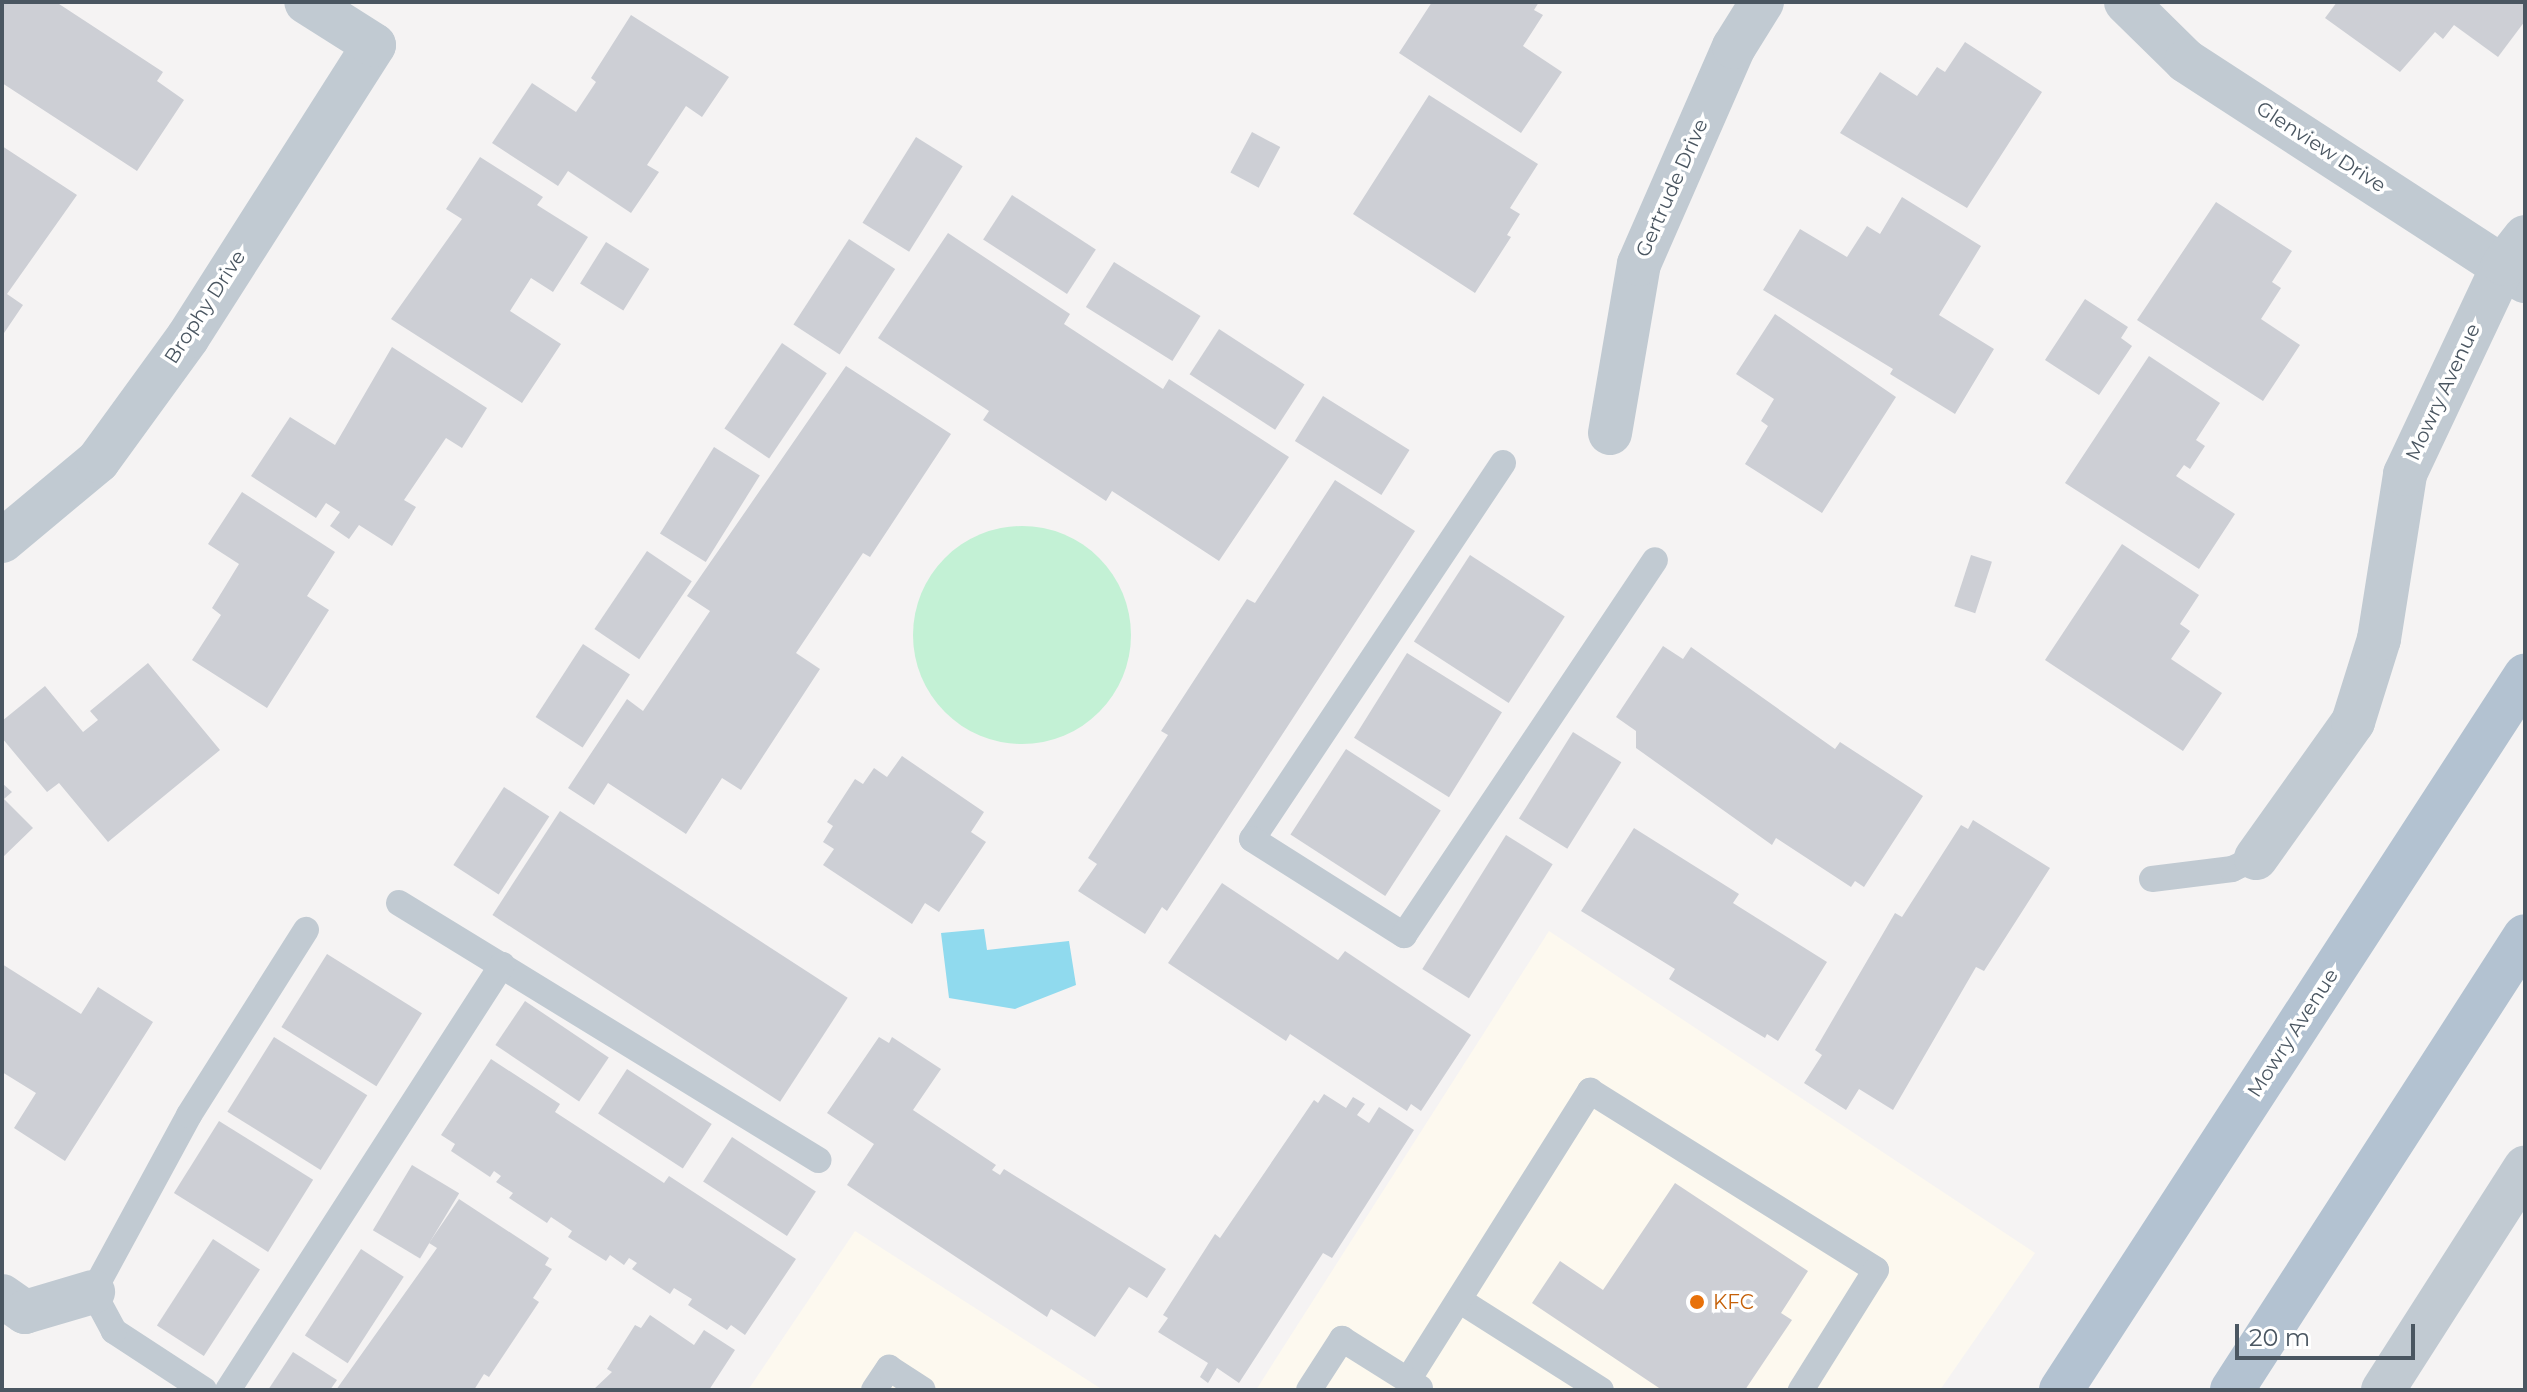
<!DOCTYPE html>
<style>
body{margin:0}
#map{position:relative;width:2527px;height:1392px;overflow:hidden;background:#f5f3f3;font-family:Montserrat,sans-serif}
div>[style]{position:absolute}
[style*='--x']{left:calc(var(--x)*1px);top:calc(var(--y)*1px);width:calc(var(--w)*1px);rotate:calc(var(--a)*1deg)}
.commercial>*{inset:0;background:#fdf9ef}
.green>*{inset:0;background:#c3f1d5}
.round{border-radius:50%}
.water>*{inset:0;background:#90daee}
.building>*{inset:0;background:#cdcfd5;transform-origin:0 0}
.service>*{height:26px;margin:-13px;padding:0 13px;transform-origin:13px;border-radius:13px;background:#c1cad2}
.minor>*{height:44px;margin:-22px;padding:0 22px;transform-origin:22px;border-radius:22px;background:#c1cad2}
.primary>*{height:44px;margin:-22px;padding:0 22px;transform-origin:22px;border-radius:22px;background:#b3c2d1}
.dots>*{width:22px;height:22px;translate:-50% -50%;box-sizing:border-box;border:4px solid #fff;border-radius:50%}
span{translate:-50% -50%;white-space:nowrap;text-align:center;line-height:1.15;-webkit-text-stroke:7px #fff;paint-order:stroke}
.street-label{font-size:20px;color:#4a5661}
.food-label{font-size:20px;color:#c56008}
.left{translate:0 -50%;text-align:left}
.frame{position:absolute;inset:0;border:4px solid #4a5661;pointer-events:none}
.scale{position:absolute;left:2235px;top:1324px;width:180px;height:36px;box-sizing:border-box;border:4px solid #4a5661;border-top:0;padding-left:10px;font-size:24px;line-height:28px;white-space:nowrap;color:#4a5661;-webkit-text-stroke:6px #fff;paint-order:stroke}
</style>
<div id="map">
<div class="commercial">
<i style="clip-path:polygon(1549px 931px,2035px 1253px,1940px 1390px,1256px 1390px)"></i>
<i style="clip-path:polygon(855px 1231px,1103px 1390px,748px 1390px)"></i>
</div>
<div class="green">
<i class="round" style="left:913px;top:526px;width:218px;height:218px"></i>
</div>
<div class="water">
<i style="clip-path:polygon(984px 929px,987px 950px,1069px 941px,1076px 985px,1015px 1009px,949px 998px,941px 933px)"></i>
</div>
<div class="building">
<i style="clip-path:polygon(2px 2px,56px 2px,163px 72px,157px 81px,184px 100px,137px 171px,2px 83px)"></i>
<i style="clip-path:polygon(1432px 2px,1539px 2px,1534px 10px,1543px 15px,1523px 46px,1562px 72px,1521px 133px,1399px 53px)"></i>
<i style="clip-path:polygon(2337px 2px,2525px 2px,2525px 21px,2498px 57px,2454px 25px,2443px 39px,2435px 32px,2400px 72px,2325px 18px)"></i>
<i style="clip-path:polygon(631px 15px,729px 77px,702px 117px,686px 106px,647px 165px,659px 172px,631px 213px,568px 171px,558px 186px,492px 143px,532px 83px,576px 112px,596px 82px,591px 78px)"></i>
<i style="clip-path:polygon(1965px 42px,2042px 92px,1967px 208px,1840px 133px,1880px 72px,1917px 96px,1937px 67px,1945px 72px)"></i>
<i style="clip-path:polygon(1429px 95px,1538px 164px,1510px 208px,1520px 214px,1507px 235px,1511px 237px,1475px 293px,1353px 214px)"></i>
<i style="left:1252px;top:132px;width:32px;height:46px;rotate:28deg"></i>
<i style="left:916px;top:137px;width:55px;height:101px;rotate:32deg"></i>
<i style="clip-path:polygon(2px 146px,77px 195px,7px 294px,23px 305px,2px 336px)"></i>
<i style="clip-path:polygon(480px 157px,543px 197px,537px 205px,588px 237px,553px 292px,531px 278px,510px 311px,561px 344px,522px 403px,391px 319px,462px 219px,446px 209px)"></i>
<i style="left:1012px;top:195px;width:100px;height:53px;rotate:33deg"></i>
<i style="clip-path:polygon(1902px 197px,1981px 246px,1939px 315px,1994px 349px,1955px 414px,1890px 374px,1893px 369px,1763px 290px,1800px 229px,1847px 257px,1867px 226px,1880px 234px)"></i>
<i style="clip-path:polygon(2216px 202px,2292px 251px,2272px 282px,2281px 288px,2261px 319px,2300px 345px,2263px 401px,2137px 320px)"></i>
<i style="clip-path:polygon(948px 233px,1070px 314px,1064px 324px,1163px 389px,1169px 379px,1289px 457px,1219px 561px,1112px 491px,1106px 501px,983px 420px,989px 411px,878px 338px)"></i>
<i style="left:849px;top:239px;width:55px;height:102px;rotate:33deg"></i>
<i style="left:606px;top:242px;width:51px;height:49px;rotate:32deg"></i>
<i style="left:1114px;top:262px;width:102px;height:53px;rotate:32deg"></i>
<i style="clip-path:polygon(2085px 299px,2128px 327px,2121px 338px,2132px 346px,2099px 395px,2045px 360px)"></i>
<i style="clip-path:polygon(1775px 314px,1896px 397px,1822px 513px,1745px 464px,1768px 426px,1761px 421px,1774px 399px,1736px 374px)"></i>
<i style="left:1219px;top:329px;width:102px;height:54px;rotate:33deg"></i>
<i style="left:782px;top:343px;width:54px;height:103px;rotate:34deg"></i>
<i style="clip-path:polygon(392px 347px,487px 408px,462px 448px,446px 438px,404px 500px,416px 507px,392px 546px,359px 525px,349px 539px,330px 526px,340px 512px,326px 503px,316px 518px,251px 476px,290px 417px,335px 445px)"></i>
<i style="clip-path:polygon(2149px 356px,2220px 403px,2196px 440px,2205px 446px,2190px 469px,2184px 465px,2176px 476px,2235px 514px,2199px 569px,2065px 483px)"></i>
<i style="clip-path:polygon(846px 366px,951px 434px,870px 557px,863px 553px,796px 653px,820px 669px,741px 790px,722px 778px,686px 834px,608px 783px,594px 805px,568px 788px,627px 699px,643px 711px,710px 611px,687px 596px)"></i>
<i style="left:1323px;top:396px;width:102px;height:53px;rotate:32deg"></i>
<i style="left:714px;top:447px;width:54px;height:102px;rotate:32deg"></i>
<i style="clip-path:polygon(1335px 480px,1415px 531px,1167px 911px,1162px 907px,1145px 934px,1078px 891px,1097px 864px,1088px 858px,1168px 735px,1161px 731px,1247px 599px,1255px 603px)"></i>
<i style="clip-path:polygon(242px 492px,335px 552px,307px 596px,329px 610px,267px 708px,192px 660px,221px 615px,212px 608px,239px 564px,208px 544px)"></i>
<i style="clip-path:polygon(2122px 544px,2199px 595px,2180px 624px,2190px 631px,2171px 659px,2222px 693px,2183px 751px,2045px 660px)"></i>
<i style="left:647px;top:551px;width:54px;height:94px;rotate:34deg"></i>
<i style="left:1470px;top:555px;width:113px;height:103px;rotate:33deg"></i>
<i style="left:1971px;top:555px;width:22px;height:54px;rotate:18deg"></i>
<i style="left:583px;top:644px;width:56px;height:87px;rotate:33deg"></i>
<i style="clip-path:polygon(1663px 646px,1683px 659px,1691px 647px,1835px 749px,1840px 742px,1923px 796px,1864px 887px,1855px 881px,1851px 887px,1776px 838px,1772px 845px,1636px 748px,1636px 731px,1616px 717px)"></i>
<i style="left:1407px;top:653px;width:112px;height:100px;rotate:32deg"></i>
<i style="clip-path:polygon(148px 663px,220px 750px,108px 842px,59px 783px,47px 792px,2px 738px,2px 721px,45px 686px,83px 732px,98px 720px,90px 711px)"></i>
<i style="left:1573px;top:732px;width:57px;height:102px;rotate:32deg"></i>
<i style="left:1346px;top:749px;width:113px;height:102px;rotate:33deg"></i>
<i style="clip-path:polygon(902px 756px,984px 812px,971px 832px,986px 842px,939px 912px,925px 903px,912px 924px,823px 865px,834px 849px,823px 842px,833px 826px,827px 822px,855px 779px,863px 784px,874px 768px,887px 777px)"></i>
<i style="clip-path:polygon(2px 783px,12px 792px,4px 799px,33px 828px,2px 858px)"></i>
<i style="left:504px;top:787px;width:54px;height:93px;rotate:33deg"></i>
<i style="left:560px;top:811px;width:343px;height:124px;rotate:33deg"></i>
<i style="clip-path:polygon(1973px 820px,2050px 868px,1984px 971px,1976px 967px,1893px 1110px,1859px 1089px,1846px 1110px,1804px 1083px,1822px 1055px,1815px 1050px,1895px 913px,1902px 917px,1961px 825px,1968px 829px)"></i>
<i style="clip-path:polygon(1634px 828px,1739px 894px,1733px 903px,1827px 962px,1778px 1041px,1767px 1034px,1765px 1038px,1669px 979px,1675px 969px,1581px 911px)"></i>
<i style="left:1506px;top:835px;width:55px;height:158px;rotate:32deg"></i>
<i style="clip-path:polygon(1222px 883px,1338px 960px,1345px 951px,1471px 1035px,1421px 1111px,1411px 1104px,1407px 1111px,1290px 1034px,1286px 1041px,1168px 963px)"></i>
<i style="left:327px;top:954px;width:112px;height:86px;rotate:32deg"></i>
<i style="clip-path:polygon(2px 964px,81px 1014px,98px 987px,153px 1022px,65px 1161px,14px 1128px,36px 1093px,2px 1072px)"></i>
<i style="left:525px;top:1001px;width:101px;height:53px;rotate:34deg"></i>
<i style="left:274px;top:1037px;width:110px;height:88px;rotate:32deg"></i>
<i style="clip-path:polygon(879px 1037px,889px 1043px,892px 1037px,941px 1069px,913px 1110px,996px 1165px,992px 1170px,1000px 1175px,1004px 1169px,1166px 1269px,1147px 1298px,1129px 1287px,1095px 1337px,1051px 1309px,1047px 1317px,847px 1185px,874px 1144px,827px 1113px)"></i>
<i style="clip-path:polygon(491px 1059px,560px 1104px,555px 1112px,664px 1183px,669px 1176px,796px 1259px,745px 1335px,731px 1325px,727px 1330px,688px 1305px,692px 1299px,674px 1288px,670px 1294px,632px 1269px,637px 1263px,629px 1258px,624px 1265px,610px 1255px,606px 1261px,568px 1237px,572px 1231px,551px 1217px,547px 1223px,509px 1198px,513px 1193px,496px 1182px,501px 1176px,494px 1171px,490px 1177px,451px 1151px,455px 1144px,441px 1135px)"></i>
<i style="left:627px;top:1069px;width:101px;height:53px;rotate:33deg"></i>
<i style="clip-path:polygon(1324px 1094px,1346px 1108px,1353px 1097px,1365px 1104px,1357px 1115px,1369px 1123px,1379px 1107px,1414px 1130px,1332px 1258px,1323px 1253px,1239px 1383px,1217px 1368px,1208px 1383px,1200px 1377px,1208px 1363px,1158px 1332px,1168px 1318px,1163px 1315px,1215px 1234px,1220px 1238px,1314px 1100px,1318px 1103px)"></i>
<i style="left:219px;top:1121px;width:111px;height:85px;rotate:32deg"></i>
<i style="left:732px;top:1137px;width:100px;height:53px;rotate:33deg"></i>
<i style="left:412px;top:1165px;width:55px;height:76px;rotate:31deg"></i>
<i style="clip-path:polygon(1675px 1183px,1808px 1271px,1781px 1313px,1792px 1320px,1745px 1390px,1662px 1390px,1532px 1303px,1560px 1261px,1603px 1290px)"></i>
<i style="clip-path:polygon(459px 1199px,549px 1258px,545px 1265px,552px 1269px,533px 1298px,539px 1302px,489px 1377px,484px 1374px,474px 1390px,336px 1390px,437px 1248px,429px 1243px)"></i>
<i style="left:213px;top:1239px;width:56px;height:103px;rotate:33deg"></i>
<i style="left:361px;top:1249px;width:51px;height:103px;rotate:33deg"></i>
<i style="clip-path:polygon(650px 1315px,694px 1345px,704px 1330px,735px 1350px,709px 1390px,593px 1390px,612px 1372px,607px 1369px,635px 1325px,641px 1328px)"></i>
<i style="clip-path:polygon(293px 1352px,337px 1380px,330px 1390px,268px 1390px)"></i>
</div>
<div class="service">
<i style="--x:1503;--y:463;--w:452;--a:123.7"></i>
<i style="--x:1252;--y:839;--w:180;--a:32.3"></i>
<i style="--x:1404;--y:935;--w:451;--a:-56.2"></i>
<i style="--x:2152;--y:879;--w:81;--a:-7.1"></i>
<i style="--x:2232;--y:869;--w:26;--a:-25"></i>
<i style="--x:399;--y:903;--w:492;--a:31.5"></i>
<i style="--x:1459;--y:1300;--w:168;--a:32.4"></i>
<i style="--x:1408;--y:1380;--w:342;--a:-57.8"></i>
<i style="--x:1590;--y:1091;--w:337;--a:32"></i>
<i style="--x:1876;--y:1270;--w:142;--a:122"></i>
<i style="--x:204;--y:1390;--w:108;--a:-146.8"></i>
<i style="--x:114;--y:1331;--w:44;--a:-118.3"></i>
<i style="--x:93;--y:1292;--w:201;--a:-61.5"></i>
<i style="--x:189;--y:1115;--w:219;--a:-57.7"></i>
<i style="--x:228;--y:1390;--w:506;--a:-57.19"></i>
<i style="--x:874;--y:1390;--w:27;--a:-56"></i>
<i style="--x:889;--y:1368;--w:40;--a:32.9"></i>
<i style="--x:1309;--y:1390;--w:61;--a:-57.1"></i>
<i style="--x:1342;--y:1339;--w:92;--a:32.1"></i>
</div>
<div class="minor">
<i style="--x:2126;--y:2;--w:84;--a:44.5"></i>
<i style="--x:2186;--y:61;--w:404;--a:33"></i>
<i style="--x:1610;--y:433;--w:171;--a:-80.3"></i>
<i style="--x:1639;--y:264;--w:237;--a:-66.4"></i>
<i style="--x:1734;--y:47;--w:53;--a:-58.1"></i>
<i style="--x:2;--y:541;--w:125;--a:-39.8"></i>
<i style="--x:98;--y:461;--w:153;--a:-54"></i>
<i style="--x:188;--y:337;--w:346;--a:-57.5"></i>
<i style="--x:374;--y:45;--w:80;--a:-147.7"></i>
<i style="--x:2256;--y:858;--w:167;--a:-54.5"></i>
<i style="--x:2353;--y:722;--w:87;--a:-72.6"></i>
<i style="--x:2379;--y:639;--w:167;--a:-81"></i>
<i style="--x:2405;--y:474;--w:232;--a:-64.8"></i>
<i style="--x:2504;--y:264;--w:34;--a:-52"></i>
<i style="--x:2;--y:1296;--w:28;--a:35"></i>
<i style="--x:25;--y:1312;--w:71;--a:-16.4"></i>
<i style="--x:2383;--y:1390;--w:264;--a:-57.4"></i>
</div>
<div class="primary">
<i style="--x:2061;--y:1390;--w:852;--a:-56.98"></i>
<i style="--x:2232;--y:1390;--w:540;--a:-57.16"></i>
</div>
<div class="dots">
<i style="left:1697px;top:1302px;background:#e8710a"></i>
</div>
<div class="street-label">
<span style="left:2321px;top:147px;rotate:33deg">Glenview Drive</span>
<span style="left:1672px;top:188px;rotate:-66deg">Gertrude Drive</span>
<span style="left:205px;top:307px;rotate:-57deg">Brophy Drive</span>
<span style="left:2443px;top:392px;rotate:-65deg">Mowry Avenue</span>
<span style="left:2293px;top:1033px;rotate:-57deg">Mowry Avenue</span>
</div>
<div class="food-label">
<span class="left" style="left:1713px;top:1302px">KFC</span>
</div>
<div class="frame"></div>
<div class="scale">20 m</div>
</div>
